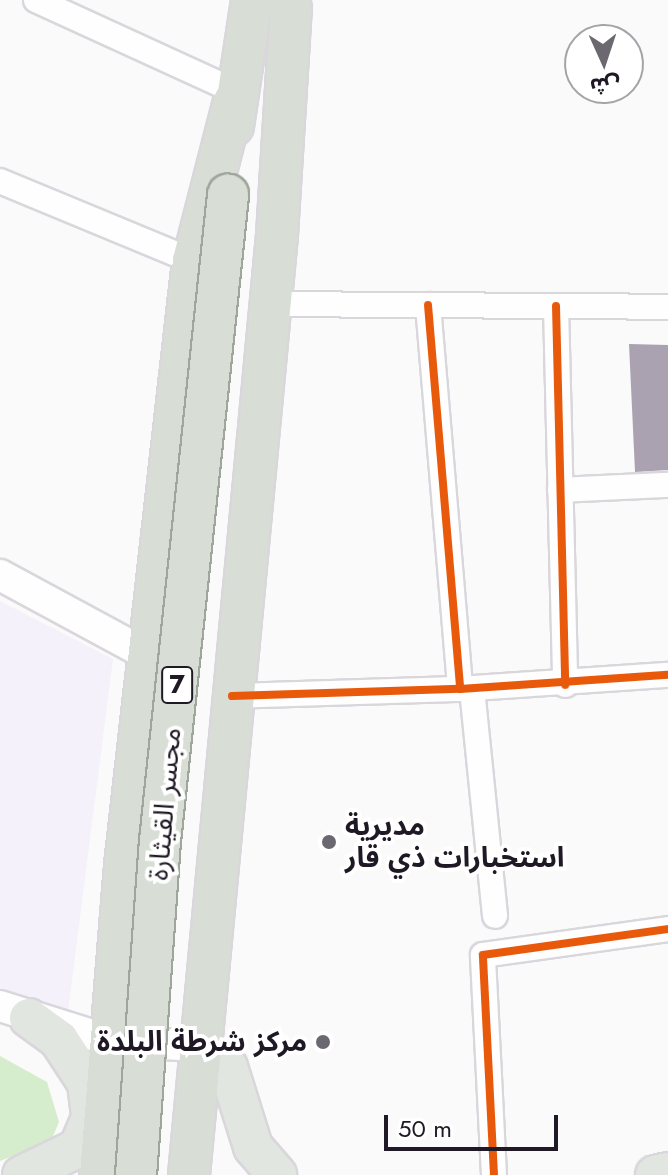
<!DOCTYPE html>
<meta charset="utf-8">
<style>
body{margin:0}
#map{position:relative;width:668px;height:1175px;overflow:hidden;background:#fafafa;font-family:Jost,"Noto Sans Arabic",sans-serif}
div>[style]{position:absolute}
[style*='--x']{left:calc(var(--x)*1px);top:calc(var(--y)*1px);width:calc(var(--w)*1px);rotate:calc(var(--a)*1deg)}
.built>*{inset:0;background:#f5f1fa}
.green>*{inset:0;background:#d5edcc}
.building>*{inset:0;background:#aaa2b1}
.roads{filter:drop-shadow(2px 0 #d9d6dc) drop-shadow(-2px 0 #d9d6dc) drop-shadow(0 2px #d9d6dc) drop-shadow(0 -2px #d9d6dc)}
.minor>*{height:24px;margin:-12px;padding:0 12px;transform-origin:12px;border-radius:12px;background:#fefefe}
.tertiary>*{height:30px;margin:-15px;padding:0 15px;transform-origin:15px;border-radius:15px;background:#fefefe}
.primary>*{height:38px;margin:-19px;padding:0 19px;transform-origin:19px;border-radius:19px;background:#e1e6e0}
.trunk>*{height:40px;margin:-20px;padding:0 20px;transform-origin:20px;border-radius:20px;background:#d8ded6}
.bridges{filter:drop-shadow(2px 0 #9fa69c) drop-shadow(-2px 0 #9fa69c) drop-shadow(0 2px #9fa69c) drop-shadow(0 -2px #9fa69c)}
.trunk-bridge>*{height:40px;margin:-20px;padding:0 20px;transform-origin:20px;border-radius:20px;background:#d8ded6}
.cycleway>*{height:8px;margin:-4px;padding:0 4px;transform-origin:4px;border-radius:4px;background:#e8590c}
.dots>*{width:22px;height:22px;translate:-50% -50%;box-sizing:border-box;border:4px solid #fff;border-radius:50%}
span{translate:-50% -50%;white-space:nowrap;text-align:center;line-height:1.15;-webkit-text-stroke:8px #fff;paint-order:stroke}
.shield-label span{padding:2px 6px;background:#fff;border:2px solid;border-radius:6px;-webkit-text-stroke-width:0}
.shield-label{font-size:26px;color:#1f1925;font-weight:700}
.street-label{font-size:28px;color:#1f1925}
.poi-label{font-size:28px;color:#1f1925;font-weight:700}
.left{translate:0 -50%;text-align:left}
.right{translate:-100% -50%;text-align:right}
.north{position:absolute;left:564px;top:24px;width:80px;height:80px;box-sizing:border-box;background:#fff;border:2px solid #a5a3a8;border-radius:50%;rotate:177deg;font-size:22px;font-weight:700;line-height:32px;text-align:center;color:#1f1925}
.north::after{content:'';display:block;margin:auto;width:28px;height:36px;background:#6c6870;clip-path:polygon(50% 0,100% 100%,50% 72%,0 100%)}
.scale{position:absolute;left:384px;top:1115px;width:174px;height:36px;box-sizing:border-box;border:4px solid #1f1925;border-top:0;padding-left:10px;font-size:24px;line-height:28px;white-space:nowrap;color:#1f1925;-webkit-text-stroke:6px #fff;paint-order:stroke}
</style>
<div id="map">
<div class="built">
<i style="clip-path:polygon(0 601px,113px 659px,67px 1020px,0 996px)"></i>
</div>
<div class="green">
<i style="clip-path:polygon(0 1056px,47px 1082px,59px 1122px,51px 1141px,0 1161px)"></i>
</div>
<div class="building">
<i style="clip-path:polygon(629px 344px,668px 345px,668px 470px,635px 472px)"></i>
</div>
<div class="roads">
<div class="minor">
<i style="--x:36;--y:0;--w:219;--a:24.6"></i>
<i style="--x:0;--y:181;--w:209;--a:22.5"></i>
<i style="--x:268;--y:304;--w:400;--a:0.4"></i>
<i style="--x:428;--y:305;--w:385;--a:85.2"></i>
<i style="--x:460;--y:689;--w:208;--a:-3.9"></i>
<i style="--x:556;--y:306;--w:379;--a:88.6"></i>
<i style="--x:560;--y:490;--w:108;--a:-2.7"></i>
<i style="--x:472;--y:689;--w:228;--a:84.2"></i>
<i style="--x:232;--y:696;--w:228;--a:-1.8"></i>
<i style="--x:494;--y:1175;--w:220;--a:-92.9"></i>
<i style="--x:483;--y:955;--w:187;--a:-8"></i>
</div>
<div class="tertiary">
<i style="--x:0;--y:575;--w:168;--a:28.4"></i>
<i style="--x:0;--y:1006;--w:116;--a:17.5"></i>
<i style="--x:111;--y:1041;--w:86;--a:3.3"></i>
</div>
<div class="primary">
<i style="--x:29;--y:1018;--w:37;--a:36"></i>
<i style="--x:59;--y:1040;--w:51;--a:56.9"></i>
<i style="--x:87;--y:1083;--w:35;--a:83"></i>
<i style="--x:91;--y:1118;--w:33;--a:113"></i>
<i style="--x:197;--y:1046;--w:37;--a:34"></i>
<i style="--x:228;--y:1067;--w:84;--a:72.6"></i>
<i style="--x:253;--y:1147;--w:37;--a:49"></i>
<i style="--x:22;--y:1175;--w:62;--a:-25.7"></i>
<i style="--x:78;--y:1148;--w:25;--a:-48"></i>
<i style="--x:655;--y:1175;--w:13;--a:-13"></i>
</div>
<div class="trunk">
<i style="--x:233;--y:126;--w:127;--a:-81.4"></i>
<i style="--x:100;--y:1175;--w:311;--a:-85.4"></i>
<i style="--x:125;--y:865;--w:608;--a:-83.58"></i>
<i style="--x:193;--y:261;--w:165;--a:-75.6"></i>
<i style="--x:189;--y:1175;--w:944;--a:-84.65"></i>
<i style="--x:277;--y:235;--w:227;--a:-86.5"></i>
</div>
</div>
<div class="bridges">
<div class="trunk-bridge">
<i style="--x:136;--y:1175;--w:335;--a:-85.9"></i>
<i style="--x:160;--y:841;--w:650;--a:-83.99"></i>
</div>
</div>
<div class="cycleway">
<i style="--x:428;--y:305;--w:385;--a:85.2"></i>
<i style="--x:460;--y:689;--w:208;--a:-3.9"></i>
<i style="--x:556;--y:306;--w:379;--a:88.6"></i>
<i style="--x:232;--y:696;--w:228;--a:-1.8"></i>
<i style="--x:494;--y:1175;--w:220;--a:-92.9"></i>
<i style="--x:483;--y:955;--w:187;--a:-8"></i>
</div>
<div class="dots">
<i style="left:329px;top:842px;background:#6c6870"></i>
<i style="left:323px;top:1042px;background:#6c6870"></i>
</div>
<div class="shield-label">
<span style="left:177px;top:685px">7</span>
</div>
<div class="street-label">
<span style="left:165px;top:804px;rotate:-85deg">مجسر القيثارة</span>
</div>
<div class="poi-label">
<span class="left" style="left:345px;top:842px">مديرية<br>استخبارات ذي قار</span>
<span class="right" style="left:307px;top:1042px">مركز شرطة البلدة</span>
</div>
<div class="north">ش</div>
<div class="scale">50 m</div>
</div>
